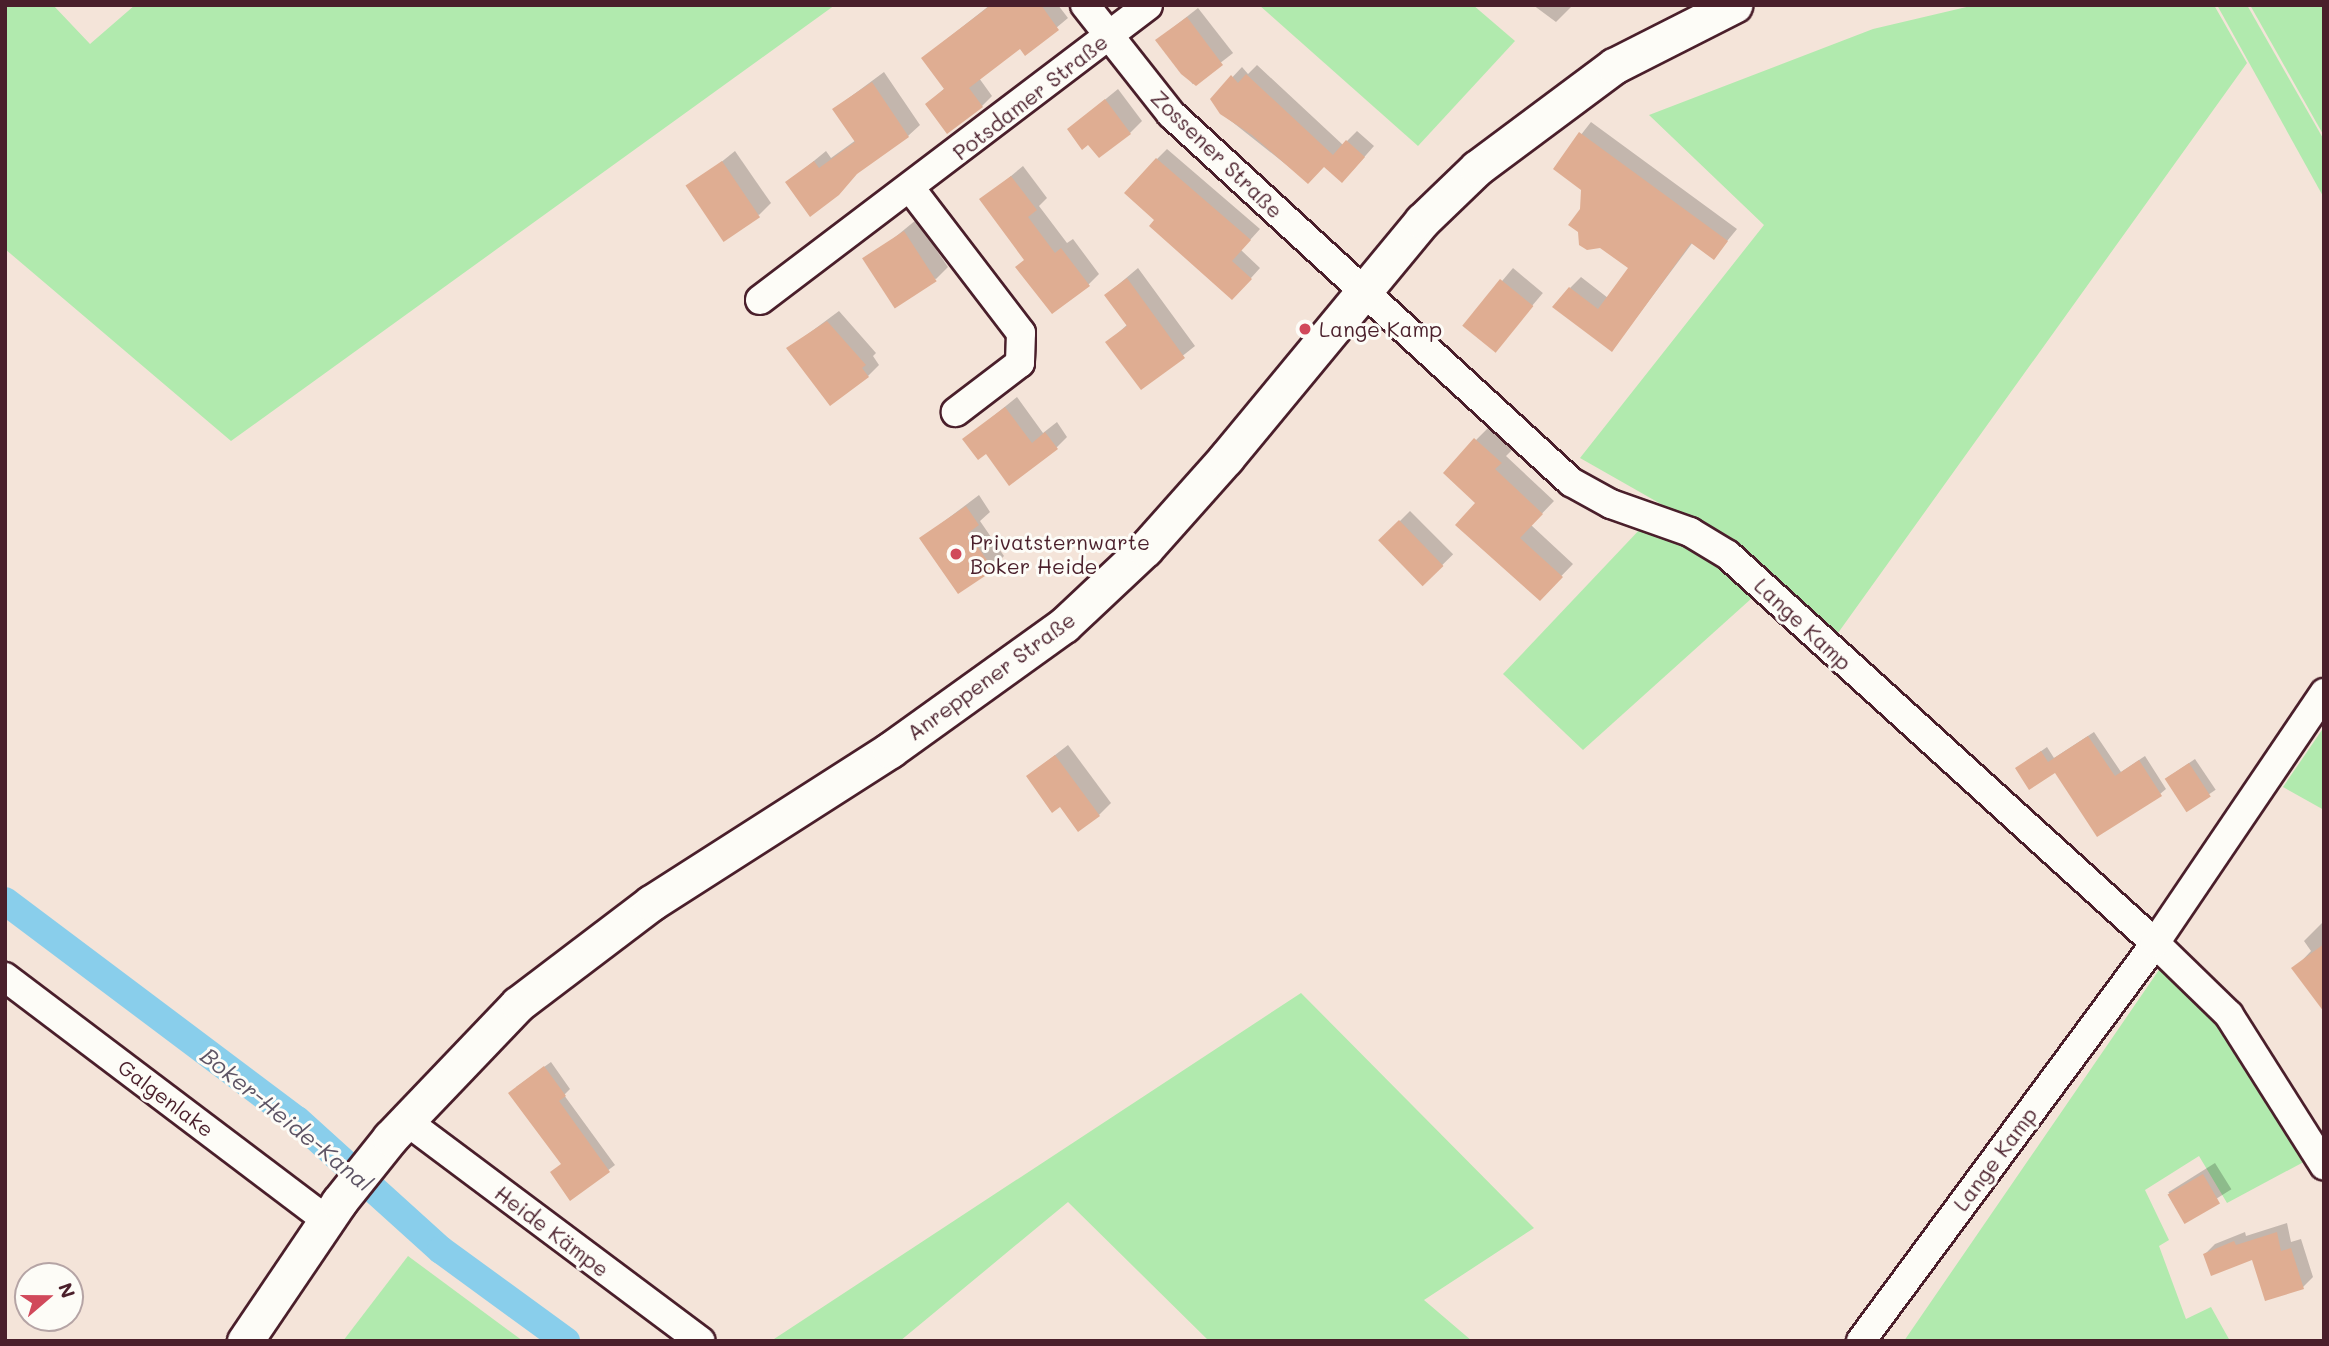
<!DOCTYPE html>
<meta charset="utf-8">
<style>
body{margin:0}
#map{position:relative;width:2329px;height:1346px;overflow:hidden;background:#f4e4d9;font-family:Mali,sans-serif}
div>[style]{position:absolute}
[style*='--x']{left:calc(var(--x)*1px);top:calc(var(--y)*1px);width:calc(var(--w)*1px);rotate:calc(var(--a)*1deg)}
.green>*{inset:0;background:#b1eaae}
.shadow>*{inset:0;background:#0003;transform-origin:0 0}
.canal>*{height:28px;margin:-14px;padding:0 14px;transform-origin:14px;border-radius:14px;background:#89ceeb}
.building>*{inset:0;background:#dfad92;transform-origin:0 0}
.roads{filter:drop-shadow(2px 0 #4a1f2b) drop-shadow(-2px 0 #4a1f2b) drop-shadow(0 2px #4a1f2b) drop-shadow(0 -2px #4a1f2b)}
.minor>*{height:28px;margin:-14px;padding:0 14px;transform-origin:14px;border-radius:14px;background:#fdfcf7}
.tertiary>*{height:35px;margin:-17.5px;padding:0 17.5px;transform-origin:17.5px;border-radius:17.5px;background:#fdfcf7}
.dots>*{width:19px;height:19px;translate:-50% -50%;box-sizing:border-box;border:4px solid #fdfcf7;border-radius:50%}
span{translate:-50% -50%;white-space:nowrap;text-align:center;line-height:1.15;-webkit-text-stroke:6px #fdfcf7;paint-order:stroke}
.street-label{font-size:21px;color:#4a1f2b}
.poi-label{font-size:21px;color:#4a1f2b}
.left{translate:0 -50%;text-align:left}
.water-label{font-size:23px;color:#5d5465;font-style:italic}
.frame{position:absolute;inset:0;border:7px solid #4a1f2b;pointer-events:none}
.north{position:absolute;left:14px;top:1262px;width:70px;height:70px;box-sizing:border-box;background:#fdfcf7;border:2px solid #b5a4a5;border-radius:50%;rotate:70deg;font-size:19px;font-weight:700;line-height:28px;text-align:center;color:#4a1f2b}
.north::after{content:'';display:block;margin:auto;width:24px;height:32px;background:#d1495b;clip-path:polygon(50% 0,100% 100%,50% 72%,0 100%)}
</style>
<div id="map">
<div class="green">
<i style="clip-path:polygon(5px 5px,53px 5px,90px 44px,135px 5px,835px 5px,231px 441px,5px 249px)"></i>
<i style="clip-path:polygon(1259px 5px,1473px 5px,1515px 41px,1418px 146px)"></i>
<i style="clip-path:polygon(1975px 5px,2214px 5px,2247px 63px,1838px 633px,1733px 545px,1580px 458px,1764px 225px,1649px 115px,1873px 29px)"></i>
<i style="clip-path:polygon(2217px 5px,2247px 5px,2324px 140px,2324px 198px)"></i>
<i style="clip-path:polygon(2250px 5px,2324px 5px,2324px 136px)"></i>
<i style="clip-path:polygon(1642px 527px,1720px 564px,1752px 598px,1583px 750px,1503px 674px)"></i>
<i style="clip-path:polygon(2324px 727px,2324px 810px,2283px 787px)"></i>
<i style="clip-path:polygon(2163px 964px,2223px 1019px,2313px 1157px,2227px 1203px,2199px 1156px,2145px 1190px,2169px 1240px,2159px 1246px,2186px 1319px,2211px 1307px,2230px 1341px,1904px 1341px)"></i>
<i style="clip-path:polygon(1301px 993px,1534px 1228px,1424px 1300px,1472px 1341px,1209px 1341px,1068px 1202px,900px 1341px,771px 1341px)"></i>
<i style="clip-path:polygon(408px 1256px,523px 1341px,343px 1341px)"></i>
</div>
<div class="shadow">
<i style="clip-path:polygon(990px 5px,1058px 5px,1068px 18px,1026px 53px,1021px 47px,979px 78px,992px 96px,982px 106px,927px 104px,945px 88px,923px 58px)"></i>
<i style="clip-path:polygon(1533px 5px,1573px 5px,1556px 22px)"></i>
<i style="left:1198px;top:8px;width:57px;height:51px;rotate:52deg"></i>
<i style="clip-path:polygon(1257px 65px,1343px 145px,1357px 131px,1374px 146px,1352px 171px,1324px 165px,1308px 182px,1221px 113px,1212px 99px,1242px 67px,1248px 74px)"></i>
<i style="clip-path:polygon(884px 72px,920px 125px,908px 136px,787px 183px,826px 151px,831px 158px,856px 140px,834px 109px)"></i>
<i style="clip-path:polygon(1118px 89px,1142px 121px,1130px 133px,1089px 142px,1069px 129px)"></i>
<i style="clip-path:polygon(1591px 122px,1737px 229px,1714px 257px,1693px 242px,1612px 350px,1570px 288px,1581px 277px,1608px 298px,1631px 268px,1582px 209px,1583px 189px,1555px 168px)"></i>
<i style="clip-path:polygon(1167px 149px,1260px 229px,1241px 250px,1260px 268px,1242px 288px,1157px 220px,1157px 159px)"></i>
<i style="clip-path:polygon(735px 151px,771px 203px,759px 215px,689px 188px)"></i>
<i style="clip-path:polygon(1023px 166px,1047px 198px,1039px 206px,1067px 243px,1073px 239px,1099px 274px,1088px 285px,1026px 259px,982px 200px)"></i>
<i style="clip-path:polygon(916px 220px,948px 267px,936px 279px,866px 261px)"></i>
<i style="clip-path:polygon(1138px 268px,1195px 346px,1142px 388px,1108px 342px,1128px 324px,1106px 295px)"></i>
<i style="left:1513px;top:268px;width:39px;height:75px;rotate:40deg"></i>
<i style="clip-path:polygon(839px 311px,876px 353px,873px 356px,879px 365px,868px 376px,789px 348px)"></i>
<i style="clip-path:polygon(1017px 397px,1043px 433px,1057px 422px,1067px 437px,1056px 448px,986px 452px,965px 439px)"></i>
<i style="clip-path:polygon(1488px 428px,1512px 450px,1506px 456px,1554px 501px,1531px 525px,1573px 564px,1539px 599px,1478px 503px,1476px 440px)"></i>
<i style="clip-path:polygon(979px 495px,990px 512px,980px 521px,1004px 556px,992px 568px,922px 538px)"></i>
<i style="left:1410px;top:511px;width:61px;height:42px;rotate:45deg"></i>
<i style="clip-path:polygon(2094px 732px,2121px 772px,2145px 756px,2166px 789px,2160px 794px,2055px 770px,2017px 768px,2047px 747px,2054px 758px)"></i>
<i style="clip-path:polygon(1068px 745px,1111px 803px,1099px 815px,1060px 805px,1028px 776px)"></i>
<i style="left:2195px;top:759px;width:37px;height:34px;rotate:56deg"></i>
<i style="clip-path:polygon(2324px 921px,2324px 992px,2294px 969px,2311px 951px,2304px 941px)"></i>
<i style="clip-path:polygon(551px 1062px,570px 1089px,564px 1095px,615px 1165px,570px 1199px,563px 1163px,516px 1087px)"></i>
<i style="left:2215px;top:1163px;width:31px;height:55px;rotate:58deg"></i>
<i style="clip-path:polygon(2287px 1223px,2291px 1242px,2301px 1239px,2313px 1277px,2303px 1287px,2253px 1257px,2205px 1254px,2215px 1244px,2245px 1232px,2246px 1236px)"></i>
</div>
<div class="canal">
<i style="--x:5;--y:901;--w:365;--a:36.9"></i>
<i style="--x:297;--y:1120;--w:194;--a:42.1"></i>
<i style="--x:441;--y:1250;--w:155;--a:36.1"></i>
</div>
<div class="building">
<i style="clip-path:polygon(991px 5px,1041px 5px,1059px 30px,1025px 56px,1020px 49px,969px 88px,983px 107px,947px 134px,925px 104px,944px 89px,921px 58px)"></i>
<i style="clip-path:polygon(1187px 17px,1223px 65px,1196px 86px,1181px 74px,1155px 40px)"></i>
<i style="clip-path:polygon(1246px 74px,1333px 155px,1346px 140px,1365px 157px,1342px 183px,1324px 167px,1308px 184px,1252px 135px,1220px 114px,1210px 99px,1231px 75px,1238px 83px)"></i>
<i style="clip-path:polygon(872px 82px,909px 137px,857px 174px,839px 195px,810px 217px,785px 182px,814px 161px,819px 168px,855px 142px,832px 109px)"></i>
<i style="clip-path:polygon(1105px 99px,1131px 134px,1099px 158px,1088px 145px,1082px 150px,1067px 129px)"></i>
<i style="clip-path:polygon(1579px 132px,1728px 241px,1714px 260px,1691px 243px,1612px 352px,1552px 307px,1569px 287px,1598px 309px,1628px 268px,1600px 248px,1587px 250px,1579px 245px,1578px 232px,1568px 225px,1580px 209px,1581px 190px,1553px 169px)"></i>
<i style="clip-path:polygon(1156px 158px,1251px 240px,1232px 261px,1252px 279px,1232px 300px,1149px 226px,1154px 220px,1124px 193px)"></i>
<i style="left:722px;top:161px;width:68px;height:44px;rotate:56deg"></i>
<i style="clip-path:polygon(1011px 176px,1037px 210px,1028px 217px,1055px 253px,1061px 248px,1090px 286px,1052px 314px,1015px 267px,1024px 260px,979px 199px)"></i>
<i style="left:904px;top:231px;width:60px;height:50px;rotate:57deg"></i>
<i style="clip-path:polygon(1127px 278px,1185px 358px,1141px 390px,1105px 342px,1127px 326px,1104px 295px)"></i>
<i style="left:1500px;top:279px;width:43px;height:60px;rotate:39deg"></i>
<i style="clip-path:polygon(827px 321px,866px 365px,862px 368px,869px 377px,830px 406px,786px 348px)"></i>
<i style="clip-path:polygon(1005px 407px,1032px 443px,1045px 432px,1058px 449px,1009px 486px,986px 454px,978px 460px,962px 439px)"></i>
<i style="clip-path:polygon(1474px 438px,1502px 463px,1495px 469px,1543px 514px,1520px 538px,1563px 577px,1540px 601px,1455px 525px,1475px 503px,1443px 473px)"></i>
<i style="clip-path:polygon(966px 506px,979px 525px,968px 533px,994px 570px,958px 594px,919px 538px)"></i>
<i style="left:1399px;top:520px;width:64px;height:29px;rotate:46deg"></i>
<i style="clip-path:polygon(2088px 736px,2115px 776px,2139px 760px,2162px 796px,2097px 837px,2055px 773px,2029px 790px,2015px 768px,2041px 751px,2048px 762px)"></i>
<i style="clip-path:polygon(1055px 755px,1100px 816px,1078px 832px,1060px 807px,1052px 813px,1026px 776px)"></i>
<i style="left:2189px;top:763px;width:40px;height:29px;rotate:57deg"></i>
<i style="clip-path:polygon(2324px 944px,2324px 1012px,2291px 968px)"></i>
<i style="clip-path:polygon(544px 1066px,566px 1096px,559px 1101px,610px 1172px,570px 1201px,550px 1172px,561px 1164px,508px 1093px)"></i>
<i style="left:2203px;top:1174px;width:34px;height:41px;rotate:60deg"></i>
<i style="clip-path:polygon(2277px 1232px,2281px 1251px,2291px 1248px,2304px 1289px,2265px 1301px,2252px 1260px,2211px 1276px,2203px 1254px,2234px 1241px,2236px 1245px)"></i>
</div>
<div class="roads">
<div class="minor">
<i style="--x:1085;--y:5;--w:139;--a:51.7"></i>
<i style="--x:1171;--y:114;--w:544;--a:42.61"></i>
<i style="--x:1571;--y:482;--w:46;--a:28.8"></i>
<i style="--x:1611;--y:504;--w:84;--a:19.5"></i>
<i style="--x:1690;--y:532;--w:44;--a:31.2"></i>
<i style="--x:1728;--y:555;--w:577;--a:42.26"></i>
<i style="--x:2155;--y:943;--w:103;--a:44.2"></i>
<i style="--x:2229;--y:1015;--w:178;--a:57.7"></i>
<i style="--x:911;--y:189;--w:181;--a:52.6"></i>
<i style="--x:1021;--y:333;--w:30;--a:92"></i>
<i style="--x:1020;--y:363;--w:81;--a:142.6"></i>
<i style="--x:760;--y:300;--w:487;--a:-37.2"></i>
<i style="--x:5;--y:977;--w:403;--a:37.1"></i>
<i style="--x:405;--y:1120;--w:369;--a:36.8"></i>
<i style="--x:1861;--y:1341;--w:495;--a:-53.5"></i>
<i style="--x:2155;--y:943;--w:302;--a:-55.9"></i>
</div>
<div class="tertiary">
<i style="--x:245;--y:1341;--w:168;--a:-55.9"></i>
<i style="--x:339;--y:1202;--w:82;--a:-51.4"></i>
<i style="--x:390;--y:1138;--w:185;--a:-46.3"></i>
<i style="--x:518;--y:1004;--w:167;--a:-37.2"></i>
<i style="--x:651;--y:903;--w:284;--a:-32.6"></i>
<i style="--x:890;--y:750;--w:214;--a:-35.7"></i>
<i style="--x:1064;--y:625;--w:111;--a:-43.2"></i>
<i style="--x:1145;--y:549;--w:122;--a:-48.3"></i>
<i style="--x:1226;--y:458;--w:308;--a:-50.4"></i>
<i style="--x:1422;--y:221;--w:76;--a:-43.9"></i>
<i style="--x:1477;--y:168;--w:171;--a:-36.7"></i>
<i style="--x:1614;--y:66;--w:135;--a:-26.9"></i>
</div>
</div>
<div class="dots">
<i style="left:1305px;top:329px;background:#d1495b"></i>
<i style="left:956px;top:554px;background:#d1495b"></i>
</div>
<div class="street-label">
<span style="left:1030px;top:97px;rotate:-38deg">Potsdamer Straße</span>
<span style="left:1217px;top:154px;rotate:44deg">Zossener Straße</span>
<span style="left:1803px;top:624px;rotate:43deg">Lange Kamp</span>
<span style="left:991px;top:676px;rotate:-36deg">Anreppener Straße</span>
<span style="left:166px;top:1098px;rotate:37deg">Galgenlake</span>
<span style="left:1995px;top:1159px;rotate:-53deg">Lange Kamp</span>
<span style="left:552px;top:1231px;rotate:37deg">Heide Kämpe</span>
</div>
<div class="poi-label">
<span class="left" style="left:1319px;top:329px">Lange Kamp</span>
<span class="left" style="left:970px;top:554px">Privatsternwarte<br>Boker Heide</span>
</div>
<div class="water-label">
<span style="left:287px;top:1119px;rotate:39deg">Boker-Heide-Kanal</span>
</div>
<div class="frame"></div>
<div class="north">N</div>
</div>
